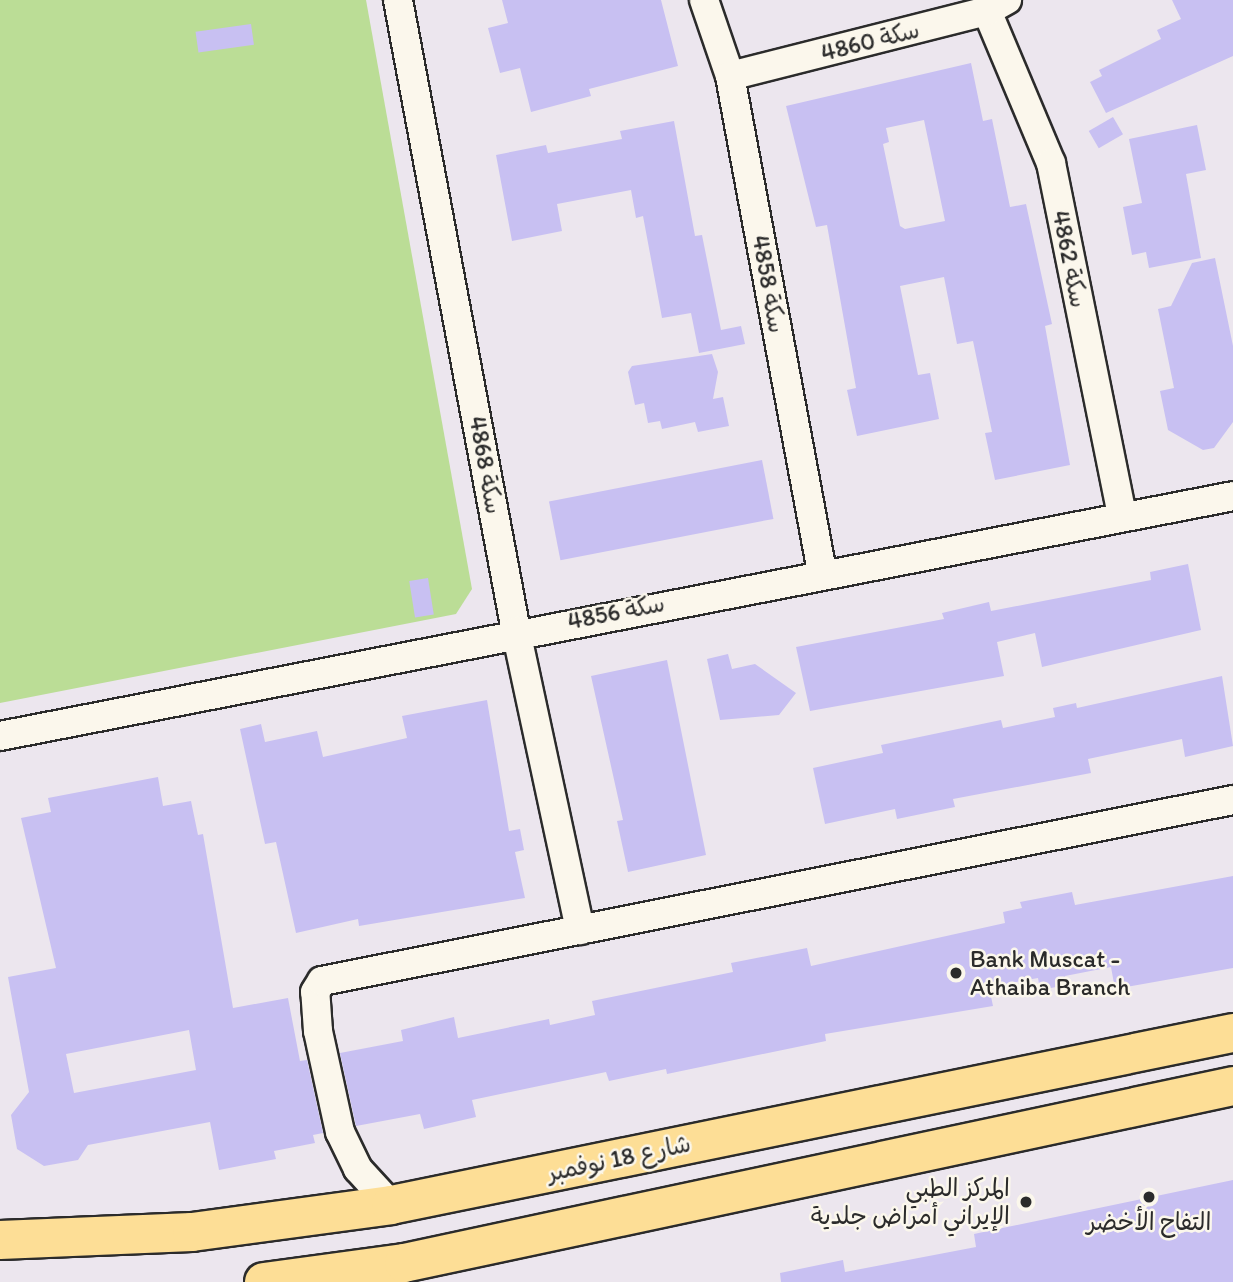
<!DOCTYPE html>
<meta charset="utf-8">
<style>
body{margin:0}
#map{position:relative;width:1233px;height:1282px;overflow:hidden;background:#ece6ee;font-family:Itim,"Playpen Sans Arabic",sans-serif}
div>[style]{position:absolute}
[style*='--x']{left:calc(var(--x)*1px);top:calc(var(--y)*1px);width:calc(var(--w)*1px);rotate:calc(var(--a)*1deg)}
.green>*{inset:0;background:#bbdd96}
.building>*{inset:0;background:#c8c0f2;transform-origin:0 0}
.roads{filter:drop-shadow(2px 0 #2b2b2b) drop-shadow(-2px 0 #2b2b2b) drop-shadow(0 2px #2b2b2b) drop-shadow(0 -2px #2b2b2b)}
.minor>*{height:28px;margin:-14px;padding:0 14px;transform-origin:14px;border-radius:14px;background:#fbf7ec}
.primary>*{height:38px;margin:-19px;padding:0 19px;transform-origin:19px;border-radius:19px;background:#fdde96}
.dots>*{width:19px;height:19px;translate:-50% -50%;box-sizing:border-box;border:4px solid #fbf7ec;border-radius:50%}
span{translate:-50% -50%;white-space:nowrap;text-align:center;line-height:1.15;-webkit-text-stroke:5px #fbf7ec;paint-order:stroke}
.street-label{font-size:24px;color:#2b2b2b}
.poi-label{font-size:24px;color:#2b2b2b}
.left{translate:0 -50%;text-align:left}
.right{translate:-100% -50%;text-align:right}
</style>
<div id="map">
<div class="green">
<i style="clip-path:polygon(0 0,366px 0,472px 589px,456px 614px,0 703px)"></i>
</div>
<div class="building">
<i style="clip-path:polygon(502px 0,661px 0,678px 66px,589px 89px,591px 96px,531px 112px,520px 68px,500px 73px,488px 28px,508px 23px)"></i>
<i style="clip-path:polygon(1172px 0,1233px 0,1233px 56px,1106px 113px,1090px 82px,1102px 76px,1099px 70px,1161px 39px,1157px 30px,1181px 19px)"></i>
<i style="left:251px;top:24px;width:21px;height:56px;rotate:82deg"></i>
<i style="clip-path:polygon(evenodd,971px 63px,983px 121px,992px 119px,1010px 207px,1026px 204px,1052px 324px,1045px 326px,1070px 465px,995px 480px,985px 433px,992px 432px,973px 341px,957px 344px,944px 277px,900px 286px,918px 375px,930px 373px,939px 419px,857px 436px,847px 390px,856px 388px,827px 225px,816px 227px,786px 106px,971px 63px,924px 120px,945px 221px,905px 229px,900px 226px,883px 144px,889px 142px,886px 128px,924px 120px)"></i>
<i style="left:1113px;top:117px;width:20px;height:28px;rotate:60deg"></i>
<i style="clip-path:polygon(674px 121px,695px 236px,702px 235px,721px 330px,741px 326px,745px 344px,699px 353px,691px 313px,662px 318px,643px 216px,636px 218px,631px 190px,557px 204px,562px 231px,512px 241px,496px 155px,546px 145px,548px 153px,622px 139px,620px 131px)"></i>
<i style="clip-path:polygon(1197px 125px,1206px 170px,1186px 174px,1201px 258px,1149px 268px,1146px 252px,1132px 255px,1123px 207px,1142px 203px,1129px 139px)"></i>
<i style="clip-path:polygon(1215px 258px,1233px 346px,1233px 422px,1214px 448px,1203px 450px,1168px 430px,1160px 391px,1174px 388px,1158px 309px,1171px 306px,1192px 263px)"></i>
<i style="clip-path:polygon(712px 354px,718px 372px,713px 399px,723px 397px,729px 426px,698px 432px,695px 422px,662px 429px,660px 421px,648px 423px,644px 403px,635px 405px,628px 372px,632px 366px)"></i>
<i style="left:762px;top:460px;width:60px;height:217px;rotate:79deg"></i>
<i style="clip-path:polygon(1188px 564px,1201px 630px,1042px 667px,1035px 633px,997px 642px,1004px 676px,810px 711px,796px 647px,944px 619px,942px 613px,989px 602px,991px 611px,1151px 580px,1150px 572px)"></i>
<i style="left:428px;top:578px;width:37px;height:19px;rotate:81deg"></i>
<i style="clip-path:polygon(728px 654px,732px 669px,755px 664px,796px 693px,779px 715px,720px 720px,707px 659px)"></i>
<i style="clip-path:polygon(667px 660px,706px 855px,628px 872px,617px 821px,623px 820px,591px 676px)"></i>
<i style="clip-path:polygon(1222px 676px,1233px 746px,1185px 757px,1182px 739px,1088px 759px,1091px 773px,953px 799px,955px 807px,897px 819px,895px 809px,825px 824px,813px 768px,883px 753px,881px 745px,1001px 720px,1003px 728px,1055px 717px,1053px 708px,1076px 703px,1077px 708px)"></i>
<i style="clip-path:polygon(487px 700px,509px 831px,520px 829px,524px 850px,515px 852px,525px 898px,359px 926px,358px 919px,296px 933px,276px 842px,265px 844px,240px 729px,261px 724px,265px 742px,317px 731px,323px 757px,407px 738px,402px 716px)"></i>
<i style="clip-path:polygon(evenodd,158px 777px,163px 806px,191px 801px,198px 835px,203px 834px,233px 1008px,288px 998px,300px 1061px,307px 1060px,323px 1133px,313px 1135px,315px 1143px,274px 1151px,276px 1159px,219px 1170px,210px 1122px,88px 1145px,78px 1160px,44px 1166px,17px 1149px,11px 1115px,29px 1092px,8px 977px,56px 968px,21px 818px,51px 812px,48px 798px,158px 777px,189px 1030px,196px 1070px,74px 1093px,66px 1054px,189px 1030px)"></i>
<i style="clip-path:polygon(1233px 876px,1233px 968px,1115px 989px,1111px 967px,1065px 976px,1067px 985px,1040px 990px,1038px 978px,989px 987px,993px 1006px,825px 1034px,826px 1041px,667px 1074px,666px 1069px,609px 1081px,606px 1072px,472px 1100px,476px 1117px,424px 1129px,420px 1114px,356px 1126px,340px 1053px,403px 1041px,401px 1030px,454px 1017px,458px 1038px,549px 1019px,550px 1025px,595px 1015px,592px 1001px,733px 972px,731px 963px,807px 948px,811px 966px,1005px 923px,1003px 912px,1022px 908px,1020px 902px,1072px 892px,1075px 905px)"></i>
<i style="clip-path:polygon(1233px 1180px,1233px 1282px,781px 1282px,780px 1273px,843px 1260px,845px 1272px,976px 1247px,974px 1234px)"></i>
</div>
<div class="roads">
<div class="minor">
<i style="--x:398;--y:0;--w:642;--a:79.41"></i>
<i style="--x:516;--y:631;--w:306;--a:77.9"></i>
<i style="--x:704;--y:0;--w:80;--a:71.1"></i>
<i style="--x:730;--y:76;--w:504;--a:79.49"></i>
<i style="--x:987;--y:11;--w:165;--a:67.2"></i>
<i style="--x:1051;--y:163;--w:360;--a:78.6"></i>
<i style="--x:730;--y:76;--w:265;--a:-14.2"></i>
<i style="--x:987;--y:11;--w:23;--a:-29"></i>
<i style="--x:0;--y:736;--w:1256;--a:-11.01"></i>
<i style="--x:391;--y:1205;--w:49;--a:-132.5"></i>
<i style="--x:358;--y:1169;--w:41;--a:-115.9"></i>
<i style="--x:340;--y:1132;--w:103;--a:-102.3"></i>
<i style="--x:318;--y:1031;--w:39;--a:-94"></i>
<i style="--x:315;--y:992;--w:13;--a:-58"></i>
<i style="--x:322;--y:981;--w:929;--a:-11.24"></i>
</div>
<div class="primary">
<i style="--x:0;--y:1240;--w:192;--a:-2.4"></i>
<i style="--x:192;--y:1232;--w:201;--a:-7.7"></i>
<i style="--x:391;--y:1205;--w:859;--a:-11.55"></i>
<i style="--x:264;--y:1282;--w:141;--a:-7.7"></i>
<i style="--x:404;--y:1263;--w:848;--a:-12.05"></i>
</div>
</div>
<div class="dots">
<i style="left:956px;top:973px;background:#2b2b2b"></i>
<i style="left:1149px;top:1197px;background:#2b2b2b"></i>
<i style="left:1026px;top:1202px;background:#2b2b2b"></i>
</div>
<div class="street-label">
<span style="left:870px;top:41px;rotate:-14deg">سكة 4860</span>
<span style="left:1070px;top:259px;rotate:79deg">سكة 4862</span>
<span style="left:769px;top:284px;rotate:80deg">سكة 4858</span>
<span style="left:486px;top:465px;rotate:80deg">سكة 4868</span>
<span style="left:616px;top:612px;rotate:-11deg">سكة 4856</span>
<span style="left:619px;top:1158px;rotate:-12deg">شارع 18 نوفمبر</span>
</div>
<div class="poi-label">
<span class="left" style="left:970px;top:973px">Bank Muscat -<br>Athaiba Branch</span>
<span class="right" style="left:1010px;top:1202px">المركز الطبي<br>الإيراني أمراض جلدية</span>
<span style="left:1149px;top:1222px">التفاح الأخضر</span>
</div>
</div>
